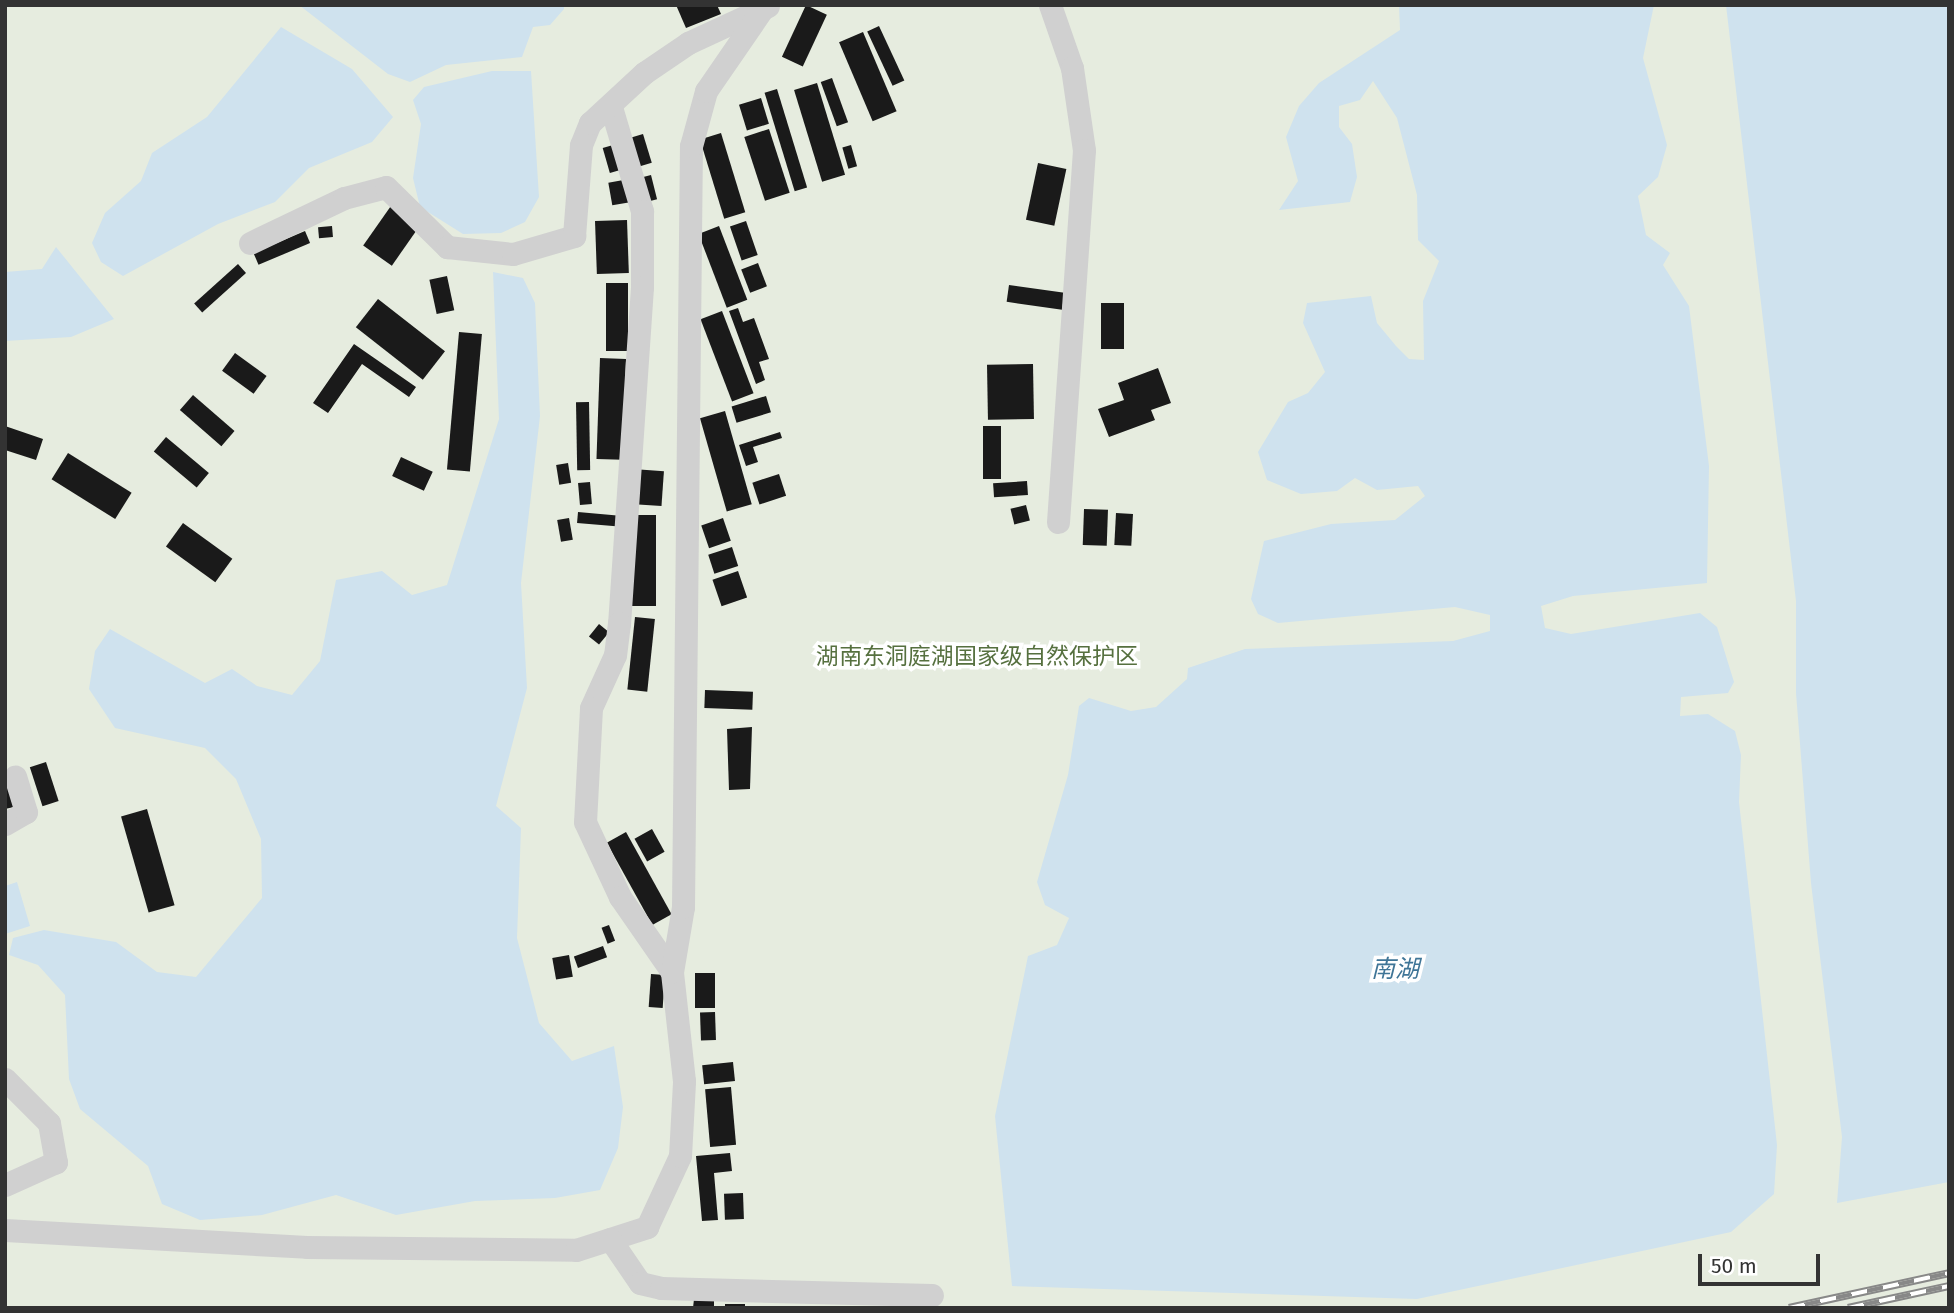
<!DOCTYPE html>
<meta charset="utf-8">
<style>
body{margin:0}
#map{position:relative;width:1954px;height:1313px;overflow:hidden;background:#fff;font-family:"Fira Sans","Noto Sans SC",sans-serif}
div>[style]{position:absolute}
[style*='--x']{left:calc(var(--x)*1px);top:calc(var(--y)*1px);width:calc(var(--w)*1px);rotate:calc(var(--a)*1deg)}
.green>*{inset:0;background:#e6ecdf;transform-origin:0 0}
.water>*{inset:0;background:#cfe2ee}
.building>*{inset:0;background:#1a1a1a;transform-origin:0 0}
.minor>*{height:23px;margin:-11.5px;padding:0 11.5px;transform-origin:11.5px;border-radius:11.5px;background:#d0d0d0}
.rail>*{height:8px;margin-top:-4px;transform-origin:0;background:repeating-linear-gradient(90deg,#fff 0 16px,#888 0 32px);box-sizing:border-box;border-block:2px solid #888}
span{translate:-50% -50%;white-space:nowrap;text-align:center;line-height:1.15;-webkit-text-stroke:7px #fff;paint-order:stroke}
.park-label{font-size:23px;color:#56703f}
.water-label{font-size:24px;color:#3f7597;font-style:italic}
.frame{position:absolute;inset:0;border:7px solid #333;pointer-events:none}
.scale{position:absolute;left:1698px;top:1254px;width:122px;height:32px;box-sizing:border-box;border:4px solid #333;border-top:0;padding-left:9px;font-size:21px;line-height:24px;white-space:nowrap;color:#333;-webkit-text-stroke:5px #fff;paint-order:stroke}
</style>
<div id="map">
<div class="green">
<i style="left:5px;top:5px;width:1944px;height:1303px"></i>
</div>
<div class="water">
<i style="clip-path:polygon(299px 5px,564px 5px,564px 9px,550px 25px,533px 27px,522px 57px,446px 65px,410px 82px,388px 74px)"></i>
<i style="clip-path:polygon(1399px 5px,1654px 5px,1643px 58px,1667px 145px,1658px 177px,1638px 196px,1646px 235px,1670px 253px,1663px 265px,1689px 306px,1709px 466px,1707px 583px,1573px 596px,1541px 606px,1545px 628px,1571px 634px,1700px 613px,1717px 627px,1734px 682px,1728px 693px,1681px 697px,1680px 716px,1708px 714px,1735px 731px,1741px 755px,1739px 802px,1777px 1145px,1774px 1194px,1731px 1232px,1417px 1299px,1012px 1286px,995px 1116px,1028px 956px,1057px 945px,1069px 918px,1045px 905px,1037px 882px,1068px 775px,1079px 706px,1089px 698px,1131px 711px,1156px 707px,1187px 679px,1188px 668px,1245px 649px,1453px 641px,1490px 631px,1490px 615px,1455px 607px,1278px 623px,1258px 614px,1251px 599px,1264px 541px,1331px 524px,1395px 520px,1425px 496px,1418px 486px,1377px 490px,1355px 478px,1337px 491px,1301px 494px,1267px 480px,1258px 452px,1288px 402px,1308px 393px,1325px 372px,1303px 323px,1307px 303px,1371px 296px,1377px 323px,1396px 346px,1409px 359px,1424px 360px,1423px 301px,1439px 261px,1418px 240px,1417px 195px,1397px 118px,1373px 81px,1360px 100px,1339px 106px,1339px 127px,1352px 144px,1357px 177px,1350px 202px,1279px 210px,1298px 181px,1286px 137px,1299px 106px,1319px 83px,1400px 30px)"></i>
<i style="clip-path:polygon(1726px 5px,1949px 5px,1949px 1182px,1837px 1203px,1842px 1137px,1811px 883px,1796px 693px,1796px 601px)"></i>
<i style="clip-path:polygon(281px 27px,352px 69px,393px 117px,372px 142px,309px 168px,275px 202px,218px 224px,123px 276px,101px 262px,92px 243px,105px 213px,141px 181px,152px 153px,207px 117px)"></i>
<i style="clip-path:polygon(492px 71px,531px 71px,539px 197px,525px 222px,501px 233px,463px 234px,420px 207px,413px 178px,421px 124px,413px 100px,424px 87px)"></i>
<i style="clip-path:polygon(56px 247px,114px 319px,71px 337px,5px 341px,5px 272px,42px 269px)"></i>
<i style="clip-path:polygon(493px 272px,523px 278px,535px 303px,540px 416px,521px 583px,527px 688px,496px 806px,521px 828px,517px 938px,539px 1023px,572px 1061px,614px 1046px,623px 1107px,618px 1148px,600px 1190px,555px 1198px,475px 1201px,396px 1215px,336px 1195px,262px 1215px,200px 1220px,162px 1204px,148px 1166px,80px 1109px,69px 1079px,65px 995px,38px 965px,9px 955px,13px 938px,44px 930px,116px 942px,157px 972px,196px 977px,262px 898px,261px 839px,236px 779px,205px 748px,115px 728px,89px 689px,95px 651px,110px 629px,205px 683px,232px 669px,257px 686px,292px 695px,320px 661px,336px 580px,382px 571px,412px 595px,447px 585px,499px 419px)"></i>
<i style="clip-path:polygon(17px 882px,30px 926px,5px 934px,5px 886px)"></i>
</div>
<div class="building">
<i style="clip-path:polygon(676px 5px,717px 5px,721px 14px,686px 28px)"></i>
<i style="left:806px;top:5px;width:23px;height:57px;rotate:25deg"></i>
<i style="left:879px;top:26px;width:60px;height:13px;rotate:65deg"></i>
<i style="left:863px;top:32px;width:86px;height:26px;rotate:67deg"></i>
<i style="left:832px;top:78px;width:47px;height:12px;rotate:70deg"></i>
<i style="left:817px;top:83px;width:96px;height:24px;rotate:73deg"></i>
<i style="left:777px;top:89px;width:103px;height:13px;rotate:73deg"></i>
<i style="left:761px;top:98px;width:27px;height:23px;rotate:73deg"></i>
<i style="left:769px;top:129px;width:67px;height:26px;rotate:72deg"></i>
<i style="left:721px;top:133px;width:83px;height:22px;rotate:73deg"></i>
<i style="left:643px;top:134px;width:30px;height:14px;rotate:73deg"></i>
<i style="left:620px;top:143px;width:26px;height:18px;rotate:74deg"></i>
<i style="left:851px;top:145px;width:22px;height:9px;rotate:74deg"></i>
<i style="left:1038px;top:163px;width:29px;height:58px;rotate:12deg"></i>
<i style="left:651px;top:175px;width:25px;height:12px;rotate:76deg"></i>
<i style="left:629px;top:179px;width:23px;height:21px;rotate:80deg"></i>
<i style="left:393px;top:203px;width:35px;height:52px;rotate:35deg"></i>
<i style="left:627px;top:220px;width:53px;height:32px;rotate:88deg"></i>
<i style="left:746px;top:221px;width:36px;height:17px;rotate:71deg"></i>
<i style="left:332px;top:226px;width:11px;height:14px;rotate:85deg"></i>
<i style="left:719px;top:226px;width:79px;height:22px;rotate:69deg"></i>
<i style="left:305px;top:231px;width:13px;height:56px;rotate:67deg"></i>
<i style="left:758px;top:263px;width:25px;height:18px;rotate:69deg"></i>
<i style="left:238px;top:264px;width:12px;height:59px;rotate:48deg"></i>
<i style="left:447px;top:276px;width:35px;height:18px;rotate:78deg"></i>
<i style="left:606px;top:283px;width:22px;height:68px"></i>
<i style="left:1009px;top:285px;width:56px;height:17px;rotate:8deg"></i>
<i style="left:378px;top:299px;width:85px;height:36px;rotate:38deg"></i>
<i style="left:1101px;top:303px;width:23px;height:46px"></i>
<i style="clip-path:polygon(738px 308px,743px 322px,754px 318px,769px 359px,759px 362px,765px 380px,756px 384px,729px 311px)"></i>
<i style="left:722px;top:311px;width:88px;height:23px;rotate:69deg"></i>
<i style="left:459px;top:332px;width:23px;height:138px;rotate:5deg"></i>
<i style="clip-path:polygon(354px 344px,416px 387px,409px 397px,362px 364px,328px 413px,313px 403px)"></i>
<i style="left:235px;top:353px;width:39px;height:22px;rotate:36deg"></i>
<i style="left:600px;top:358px;width:26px;height:101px;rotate:2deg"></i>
<i style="left:1033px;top:364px;width:55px;height:46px;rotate:89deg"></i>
<i style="clip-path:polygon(1158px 368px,1171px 403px,1151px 410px,1155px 420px,1109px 437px,1098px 409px,1124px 400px,1118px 383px)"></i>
<i style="left:193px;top:395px;width:55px;height:20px;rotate:41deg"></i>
<i style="left:766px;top:396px;width:17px;height:36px;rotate:73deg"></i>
<i style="left:589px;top:402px;width:68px;height:13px;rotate:89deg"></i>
<i style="left:725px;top:411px;width:97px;height:26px;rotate:74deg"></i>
<i style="clip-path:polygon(5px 426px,43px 439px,36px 460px,5px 450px)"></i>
<i style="left:1001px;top:426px;width:53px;height:18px;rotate:90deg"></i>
<i style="clip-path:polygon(780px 432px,782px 438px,753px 447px,758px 462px,746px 466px,739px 445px)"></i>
<i style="left:166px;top:437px;width:56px;height:19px;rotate:40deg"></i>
<i style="left:68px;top:453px;width:75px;height:31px;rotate:32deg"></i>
<i style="left:401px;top:457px;width:35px;height:21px;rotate:25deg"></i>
<i style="left:568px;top:463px;width:20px;height:12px;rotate:81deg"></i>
<i style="left:633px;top:469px;width:31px;height:35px;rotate:4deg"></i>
<i style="left:779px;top:474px;width:23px;height:28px;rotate:72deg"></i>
<i style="left:1027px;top:481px;width:14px;height:34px;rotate:86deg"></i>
<i style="left:590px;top:482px;width:22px;height:12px;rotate:85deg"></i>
<i style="left:1026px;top:505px;width:16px;height:16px;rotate:76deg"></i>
<i style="left:1084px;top:509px;width:24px;height:36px;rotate:2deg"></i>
<i style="left:578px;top:512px;width:42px;height:11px;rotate:5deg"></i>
<i style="left:1116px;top:513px;width:17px;height:32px;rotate:3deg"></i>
<i style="left:629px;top:515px;width:27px;height:91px"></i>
<i style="left:569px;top:518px;width:22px;height:12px;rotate:80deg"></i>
<i style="left:723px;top:518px;width:24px;height:23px;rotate:71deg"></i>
<i style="left:183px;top:523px;width:61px;height:29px;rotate:36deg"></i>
<i style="left:732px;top:547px;width:20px;height:25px;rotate:72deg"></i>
<i style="left:738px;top:571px;width:28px;height:27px;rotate:71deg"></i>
<i style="left:635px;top:617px;width:20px;height:73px;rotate:6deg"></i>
<i style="left:599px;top:624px;width:13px;height:16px;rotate:39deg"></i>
<i style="left:705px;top:690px;width:48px;height:18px;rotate:2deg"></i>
<i style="clip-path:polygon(752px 727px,750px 789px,729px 790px,727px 729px)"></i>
<i style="left:46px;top:762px;width:41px;height:17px;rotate:72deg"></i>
<i style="clip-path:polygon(5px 775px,14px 807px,5px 809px)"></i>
<i style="left:147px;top:809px;width:100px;height:27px;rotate:74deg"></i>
<i style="left:652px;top:829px;width:26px;height:20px;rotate:61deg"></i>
<i style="left:626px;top:832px;width:94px;height:22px;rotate:61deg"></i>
<i style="left:609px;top:925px;width:17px;height:8px;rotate:69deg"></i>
<i style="left:603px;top:946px;width:12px;height:31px;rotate:70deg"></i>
<i style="left:569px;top:955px;width:22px;height:17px;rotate:80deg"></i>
<i style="left:695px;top:973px;width:20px;height:35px"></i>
<i style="left:651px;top:974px;width:14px;height:33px;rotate:4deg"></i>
<i style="left:715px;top:1012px;width:28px;height:15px;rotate:88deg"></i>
<i style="left:733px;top:1062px;width:19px;height:31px;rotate:84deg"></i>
<i style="left:731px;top:1087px;width:58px;height:26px;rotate:85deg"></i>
<i style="clip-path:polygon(730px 1153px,732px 1171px,714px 1173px,718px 1220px,702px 1221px,696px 1156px)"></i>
<i style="left:743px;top:1193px;width:26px;height:19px;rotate:88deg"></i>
<i style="clip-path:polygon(694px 1299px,714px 1300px,714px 1308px,693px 1308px)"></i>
<i style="left:725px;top:1304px;width:20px;height:4px"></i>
</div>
<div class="minor">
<i style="--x:1050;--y:5;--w:67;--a:70.8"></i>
<i style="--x:1072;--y:68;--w:83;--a:81.7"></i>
<i style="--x:1084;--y:150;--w:373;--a:94"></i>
<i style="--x:611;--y:107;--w:109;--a:73.4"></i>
<i style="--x:642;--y:211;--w:76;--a:90"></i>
<i style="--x:642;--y:287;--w:337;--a:93.9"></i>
<i style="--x:619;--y:623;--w:32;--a:97"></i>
<i style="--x:615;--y:655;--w:58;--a:114.4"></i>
<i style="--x:591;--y:708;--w:114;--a:93"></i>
<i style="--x:585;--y:822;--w:83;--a:65"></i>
<i style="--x:620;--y:897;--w:91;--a:55.3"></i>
<i style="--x:250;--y:243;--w:104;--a:-25.6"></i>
<i style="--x:344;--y:198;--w:43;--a:-14.7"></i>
<i style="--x:386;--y:187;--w:86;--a:44.5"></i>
<i style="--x:447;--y:247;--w:66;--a:6.1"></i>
<i style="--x:513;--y:254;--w:64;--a:-16.4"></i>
<i style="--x:574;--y:236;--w:91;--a:-85.6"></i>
<i style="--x:581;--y:145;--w:24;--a:-68"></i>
<i style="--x:590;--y:123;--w:74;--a:-42.8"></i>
<i style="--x:644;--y:73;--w:53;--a:-34.3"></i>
<i style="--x:688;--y:43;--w:88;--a:-24.8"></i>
<i style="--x:5;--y:824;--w:24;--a:-30"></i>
<i style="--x:26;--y:812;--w:37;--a:-107"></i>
<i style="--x:5;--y:1079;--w:62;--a:45"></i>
<i style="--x:49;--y:1123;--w:40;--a:80"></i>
<i style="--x:56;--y:1162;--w:56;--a:155.7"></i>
<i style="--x:5;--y:1230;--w:302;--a:3.2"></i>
<i style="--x:307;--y:1247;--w:269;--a:0.6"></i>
<i style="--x:576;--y:1250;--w:75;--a:-17.9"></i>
<i style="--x:647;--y:1227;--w:78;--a:-65.1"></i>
<i style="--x:680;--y:1156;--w:75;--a:-86.9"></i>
<i style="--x:684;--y:1081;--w:110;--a:-96.3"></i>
<i style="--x:672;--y:972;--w:66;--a:-80.4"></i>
<i style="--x:683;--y:907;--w:761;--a:-89.4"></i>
<i style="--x:691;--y:146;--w:57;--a:-74.7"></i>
<i style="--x:706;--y:91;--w:104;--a:-55.5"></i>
<i style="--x:610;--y:1239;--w:53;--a:55.7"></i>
<i style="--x:640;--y:1283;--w:22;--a:13"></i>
<i style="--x:661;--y:1288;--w:271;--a:1.5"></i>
</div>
<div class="rail">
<i style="--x:1789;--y:1308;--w:164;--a:-12.3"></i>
<i style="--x:1848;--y:1308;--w:103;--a:-12.3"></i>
</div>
<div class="park-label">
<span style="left:977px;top:656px">湖南东洞庭湖国家级自然保护区</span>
</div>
<div class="water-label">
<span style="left:1395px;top:970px">南湖</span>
</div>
<div class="frame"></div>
<div class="scale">50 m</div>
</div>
